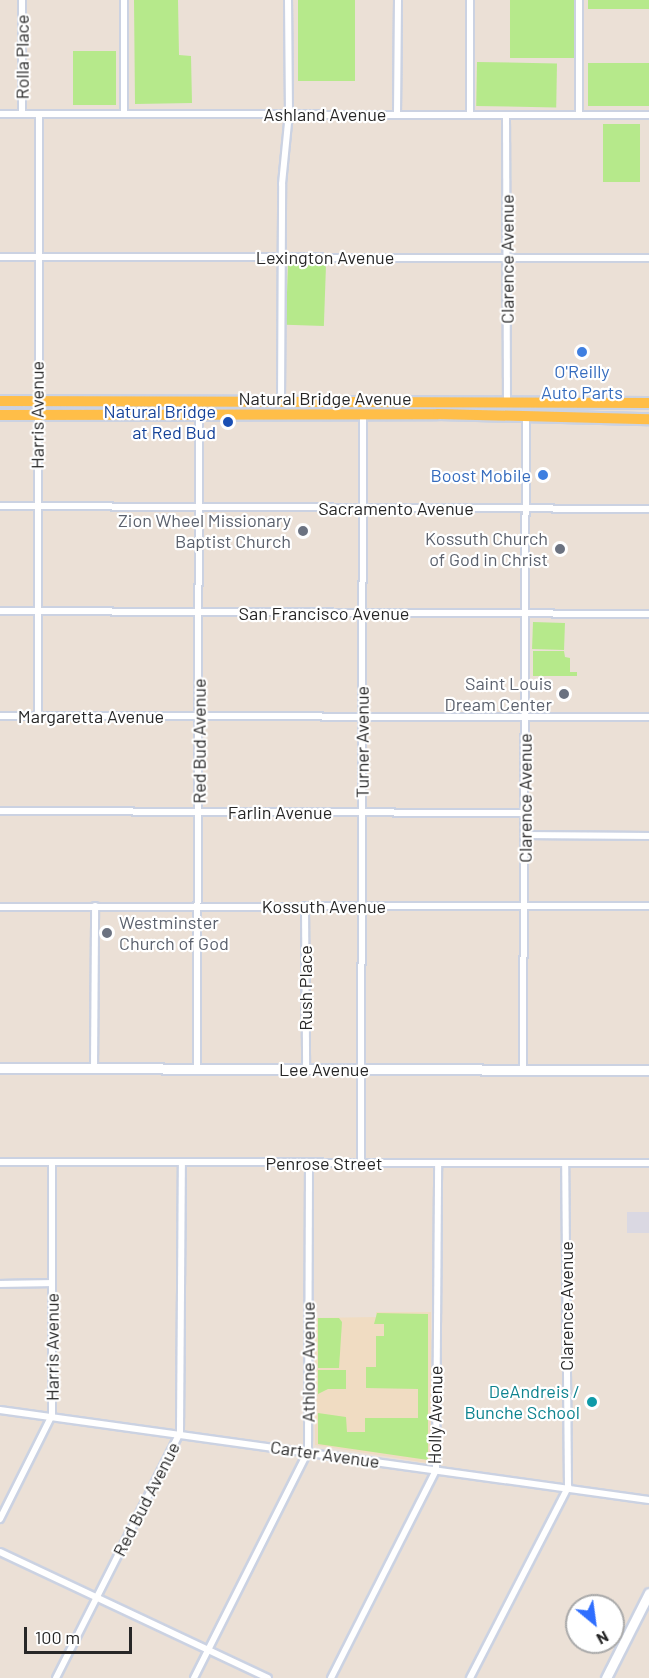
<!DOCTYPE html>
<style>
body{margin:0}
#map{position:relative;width:649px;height:1678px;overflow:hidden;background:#ebe0d6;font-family:Barlow,sans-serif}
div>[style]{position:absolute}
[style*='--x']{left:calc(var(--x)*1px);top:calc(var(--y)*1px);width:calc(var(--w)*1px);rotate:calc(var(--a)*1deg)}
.industrial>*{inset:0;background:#dad8e2;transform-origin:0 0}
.education>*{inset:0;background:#f0dcc2}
.green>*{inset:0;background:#b6e98b;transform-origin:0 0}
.roads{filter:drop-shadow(2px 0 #cbd2e2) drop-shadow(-2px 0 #cbd2e2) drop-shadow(0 2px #cbd2e2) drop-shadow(0 -2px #cbd2e2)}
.street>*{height:6px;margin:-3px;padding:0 3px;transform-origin:3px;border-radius:3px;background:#fff}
.secondary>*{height:9px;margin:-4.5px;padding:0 4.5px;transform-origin:4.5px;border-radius:4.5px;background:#fff}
.primary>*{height:10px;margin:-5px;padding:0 5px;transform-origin:5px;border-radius:5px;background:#ffbe48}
.dots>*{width:16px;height:16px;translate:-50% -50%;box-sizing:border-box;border:3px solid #fff;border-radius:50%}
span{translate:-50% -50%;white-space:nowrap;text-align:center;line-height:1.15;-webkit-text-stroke:4.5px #fff;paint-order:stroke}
.street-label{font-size:18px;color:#272727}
.shop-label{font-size:18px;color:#366cbe}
.right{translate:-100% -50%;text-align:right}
.transit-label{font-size:18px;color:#164399}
.worship-label{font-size:18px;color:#5b616d}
.left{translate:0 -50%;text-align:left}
.culture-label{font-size:18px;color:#0d838f}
.north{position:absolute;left:565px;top:1594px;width:60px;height:60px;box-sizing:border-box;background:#fff;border:2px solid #a9a9a9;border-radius:50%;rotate:151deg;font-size:16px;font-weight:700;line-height:24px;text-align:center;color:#272727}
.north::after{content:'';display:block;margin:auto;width:21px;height:27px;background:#2f6eff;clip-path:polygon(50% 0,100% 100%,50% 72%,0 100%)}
.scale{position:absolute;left:24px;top:1627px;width:108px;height:27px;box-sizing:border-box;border:3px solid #272727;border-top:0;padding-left:8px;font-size:18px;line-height:21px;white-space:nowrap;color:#272727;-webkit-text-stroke:4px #fff;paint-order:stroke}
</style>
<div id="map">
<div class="industrial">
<i style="left:627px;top:1212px;width:22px;height:21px"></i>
</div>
<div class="education">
<i style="clip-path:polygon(376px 1312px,431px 1312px,431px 1460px,427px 1463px,315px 1445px,315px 1318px,376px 1317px)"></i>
</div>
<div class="green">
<i style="clip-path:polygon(134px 0,178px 0,179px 55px,191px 56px,192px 103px,135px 104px)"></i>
<i style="left:298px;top:0;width:57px;height:81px"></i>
<i style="left:510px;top:0;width:65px;height:58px"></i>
<i style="left:588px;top:0;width:61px;height:9px"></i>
<i style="left:73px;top:51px;width:43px;height:54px"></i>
<i style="left:477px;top:62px;width:80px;height:44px;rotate:1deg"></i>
<i style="left:649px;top:63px;width:43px;height:61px;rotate:90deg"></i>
<i style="left:603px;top:124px;width:37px;height:58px"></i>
<i style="left:326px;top:265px;width:61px;height:38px;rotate:92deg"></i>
<i style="left:533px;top:622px;width:32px;height:27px;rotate:2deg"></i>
<i style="clip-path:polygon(533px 651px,564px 651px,565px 657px,570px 658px,570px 672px,577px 672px,577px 676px,533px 676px)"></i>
<i style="clip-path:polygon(377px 1313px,428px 1314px,428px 1460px,318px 1444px,318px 1413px,346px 1417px,347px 1432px,365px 1432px,365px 1418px,418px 1418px,418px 1389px,366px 1388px,366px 1367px,376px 1367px,376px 1336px,384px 1336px,384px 1324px,374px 1324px)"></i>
<i style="clip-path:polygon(318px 1318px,339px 1318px,342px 1322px,339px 1368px,318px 1368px)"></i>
<i style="clip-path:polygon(318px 1370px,346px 1370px,346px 1389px,328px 1389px,318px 1394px)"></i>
</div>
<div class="roads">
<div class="street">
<i style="--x:22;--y:0;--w:114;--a:90"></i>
<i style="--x:124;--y:0;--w:114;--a:90"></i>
<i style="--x:0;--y:114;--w:649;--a:0.09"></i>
<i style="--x:397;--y:114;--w:114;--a:-89.5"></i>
<i style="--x:470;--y:114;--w:114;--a:-90"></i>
<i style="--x:579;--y:114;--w:114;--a:-90"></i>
<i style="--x:506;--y:115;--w:287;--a:89.8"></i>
<i style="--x:0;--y:257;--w:649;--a:0.09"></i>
<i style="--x:281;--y:403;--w:219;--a:-89.7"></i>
<i style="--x:282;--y:184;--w:71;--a:-84.4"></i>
<i style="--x:289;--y:113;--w:113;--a:-90.5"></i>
<i style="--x:0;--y:506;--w:649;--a:0.26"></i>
<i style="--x:0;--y:611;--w:649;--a:0.26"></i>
<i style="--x:0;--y:716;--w:649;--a:0.09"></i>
<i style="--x:38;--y:716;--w:602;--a:-89.9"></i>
<i style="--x:0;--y:811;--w:525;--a:0.22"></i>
<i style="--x:525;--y:835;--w:124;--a:0.5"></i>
<i style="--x:305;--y:906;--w:163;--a:89.6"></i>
<i style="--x:0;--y:907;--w:649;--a:-0.09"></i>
<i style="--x:94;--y:1068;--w:162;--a:-89.6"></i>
<i style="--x:197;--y:1068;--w:654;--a:-89.82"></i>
<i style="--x:523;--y:1070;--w:652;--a:-89.74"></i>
<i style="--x:0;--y:1162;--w:649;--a:0.09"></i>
<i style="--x:361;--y:1162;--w:747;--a:-89.85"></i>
<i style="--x:0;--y:1284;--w:52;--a:-1.1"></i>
<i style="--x:0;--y:1410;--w:655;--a:7.9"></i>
<i style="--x:0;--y:1519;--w:116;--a:-63.4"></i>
<i style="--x:52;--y:1415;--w:253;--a:-90"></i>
<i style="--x:0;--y:1552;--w:296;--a:25.2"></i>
<i style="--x:56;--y:1678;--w:275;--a:-63.2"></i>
<i style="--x:180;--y:1433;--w:270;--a:-89.6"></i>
<i style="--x:194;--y:1678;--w:254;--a:-63.3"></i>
<i style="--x:308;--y:1451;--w:288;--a:-89.8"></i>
<i style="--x:331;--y:1678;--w:233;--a:-63.2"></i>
<i style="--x:436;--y:1470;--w:307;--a:-89.6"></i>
<i style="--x:470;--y:1678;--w:215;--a:-62.8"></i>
<i style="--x:568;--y:1487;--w:324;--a:-90.5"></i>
</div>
<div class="secondary">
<i style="--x:0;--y:1068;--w:649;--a:0.18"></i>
<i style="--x:606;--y:1678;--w:95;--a:-63.2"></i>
</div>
<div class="primary">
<i style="--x:0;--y:401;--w:649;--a:0.18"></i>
<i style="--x:0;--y:415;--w:438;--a:-0.1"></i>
<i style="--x:438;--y:414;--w:211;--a:1.4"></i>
</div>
</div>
<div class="dots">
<i style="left:582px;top:352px;background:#3f7fe0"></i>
<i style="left:228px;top:422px;background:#1a4fb4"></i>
<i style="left:543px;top:475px;background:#3f7fe0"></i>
<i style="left:303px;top:531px;background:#6b7280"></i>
<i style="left:560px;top:549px;background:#6b7280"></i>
<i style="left:564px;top:694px;background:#6b7280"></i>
<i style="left:107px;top:933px;background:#6b7280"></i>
<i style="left:592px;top:1402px;background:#0f9aa8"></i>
</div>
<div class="street-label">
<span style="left:22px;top:57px;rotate:-90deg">Rolla Place</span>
<span style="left:325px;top:114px">Ashland Avenue</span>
<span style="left:325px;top:257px">Lexington Avenue</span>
<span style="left:507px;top:259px;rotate:-90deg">Clarence Avenue</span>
<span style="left:325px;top:398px">Natural Bridge Avenue</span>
<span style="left:37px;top:415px;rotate:-90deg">Harris Avenue</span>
<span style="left:396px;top:508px">Sacramento Avenue</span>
<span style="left:324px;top:613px">San Francisco Avenue</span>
<span style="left:91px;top:716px">Margaretta Avenue</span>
<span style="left:199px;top:741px;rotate:-90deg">Red Bud Avenue</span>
<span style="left:362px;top:742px;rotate:-90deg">Turner Avenue</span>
<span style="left:525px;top:798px;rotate:-90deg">Clarence Avenue</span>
<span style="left:280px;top:812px">Farlin Avenue</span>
<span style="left:324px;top:906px">Kossuth Avenue</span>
<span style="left:305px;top:988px;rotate:-90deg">Rush Place</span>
<span style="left:324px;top:1069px">Lee Avenue</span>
<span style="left:324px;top:1163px">Penrose Street</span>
<span style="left:566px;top:1306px;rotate:-90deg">Clarence Avenue</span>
<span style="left:52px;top:1347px;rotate:-90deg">Harris Avenue</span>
<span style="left:308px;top:1362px;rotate:-90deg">Athlone Avenue</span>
<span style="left:435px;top:1415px;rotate:-89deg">Holly Avenue</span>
<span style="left:325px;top:1454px;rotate:8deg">Carter Avenue</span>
<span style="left:146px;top:1499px;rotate:-63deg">Red Bud Avenue</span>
</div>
<div class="shop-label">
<span style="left:582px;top:382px">O'Reilly<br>Auto Parts</span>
<span class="right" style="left:531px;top:475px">Boost Mobile</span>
</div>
<div class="transit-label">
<span class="right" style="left:216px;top:422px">Natural Bridge<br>at Red Bud</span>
</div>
<div class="worship-label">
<span class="right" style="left:291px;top:531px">Zion Wheel Missionary<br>Baptist Church</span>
<span class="right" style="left:548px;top:549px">Kossuth Church<br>of God in Christ</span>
<span class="right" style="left:552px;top:694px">Saint Louis<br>Dream Center</span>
<span class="left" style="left:119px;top:933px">Westminster<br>Church of God</span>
</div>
<div class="culture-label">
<span class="right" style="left:580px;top:1402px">DeAndreis /<br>Bunche School</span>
</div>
<div class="north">N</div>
<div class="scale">100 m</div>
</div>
